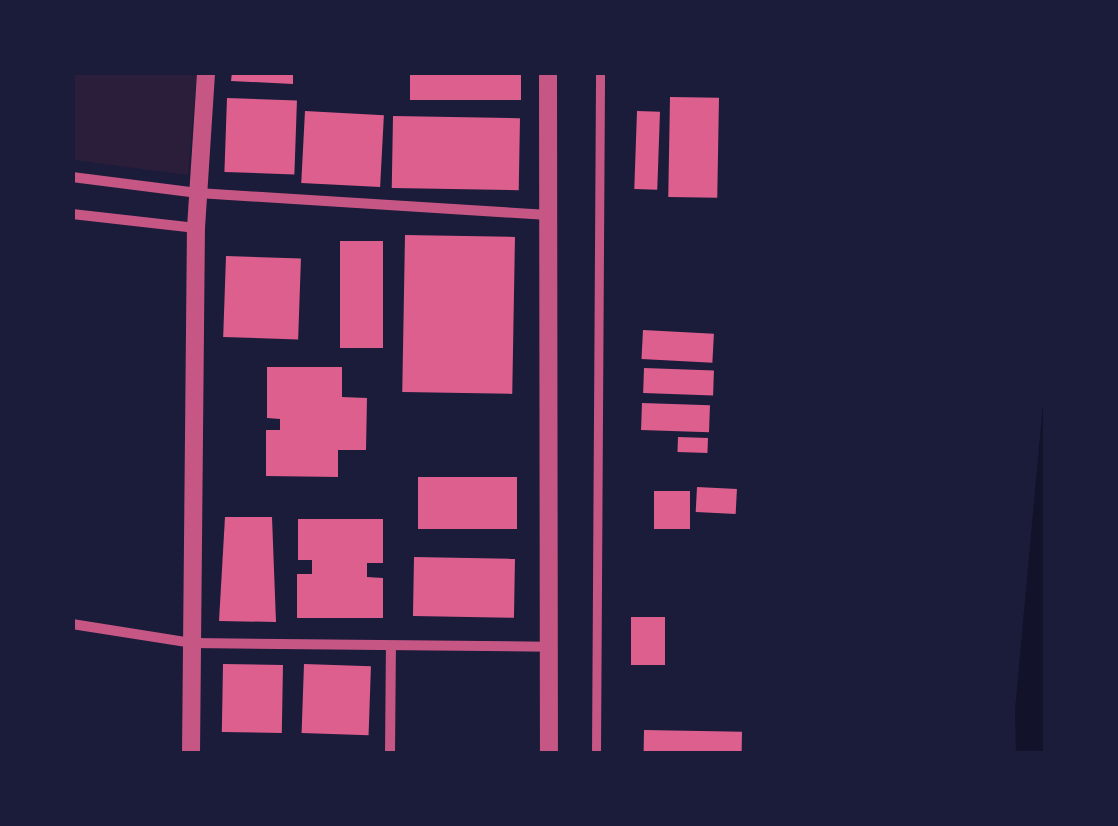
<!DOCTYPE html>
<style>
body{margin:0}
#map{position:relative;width:1118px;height:826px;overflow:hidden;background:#1b1b3a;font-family:"Titillium Web",sans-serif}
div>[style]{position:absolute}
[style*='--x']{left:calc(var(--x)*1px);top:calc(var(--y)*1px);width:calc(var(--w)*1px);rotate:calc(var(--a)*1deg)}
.green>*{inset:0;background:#2a1e3b}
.water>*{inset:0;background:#12122b}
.building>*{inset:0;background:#dd5f8e;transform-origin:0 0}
.pedestrian>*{height:9px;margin:-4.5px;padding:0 4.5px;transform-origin:4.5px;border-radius:4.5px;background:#c65784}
.minor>*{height:10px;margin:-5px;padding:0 5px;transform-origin:5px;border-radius:5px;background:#c65784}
.tertiary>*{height:18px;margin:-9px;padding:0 9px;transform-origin:9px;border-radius:9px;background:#c65784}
span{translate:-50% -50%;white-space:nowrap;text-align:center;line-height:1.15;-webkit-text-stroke:8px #1b1b3a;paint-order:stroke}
.frame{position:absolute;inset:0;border:75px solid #1b1b3a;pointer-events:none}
</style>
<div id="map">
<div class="green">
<i style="clip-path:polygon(73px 72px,197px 73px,188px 175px,73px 160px)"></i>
</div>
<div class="water">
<i style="clip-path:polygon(1045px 382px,1045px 753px,1016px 753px,1015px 710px)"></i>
</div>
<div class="building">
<i style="clip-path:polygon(232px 72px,293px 72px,293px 84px,231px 81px)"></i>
<i style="left:410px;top:72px;width:111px;height:28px"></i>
<i style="left:670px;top:97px;width:49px;height:100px;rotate:1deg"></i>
<i style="left:227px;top:98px;width:70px;height:74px;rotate:2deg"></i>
<i style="left:305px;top:111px;width:79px;height:72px;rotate:3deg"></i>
<i style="left:637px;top:111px;width:23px;height:78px;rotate:2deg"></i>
<i style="left:393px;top:116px;width:127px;height:72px;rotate:1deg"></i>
<i style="left:405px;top:235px;width:110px;height:157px;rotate:1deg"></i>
<i style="left:340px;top:241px;width:43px;height:107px"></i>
<i style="left:226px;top:256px;width:75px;height:81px;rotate:2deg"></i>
<i style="left:643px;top:330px;width:71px;height:29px;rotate:3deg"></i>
<i style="clip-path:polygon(267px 367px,342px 367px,342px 397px,367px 398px,366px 450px,338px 450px,338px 477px,266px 476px,266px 430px,280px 430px,280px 419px,267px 418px)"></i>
<i style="left:644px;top:368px;width:70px;height:25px;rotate:2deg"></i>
<i style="left:642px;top:403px;width:68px;height:27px;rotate:2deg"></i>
<i style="left:678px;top:437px;width:30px;height:15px;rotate:2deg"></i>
<i style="left:517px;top:477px;width:52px;height:99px;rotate:90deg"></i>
<i style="left:697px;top:487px;width:40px;height:25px;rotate:3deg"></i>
<i style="left:654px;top:491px;width:36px;height:38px"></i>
<i style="clip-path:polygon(225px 517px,272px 517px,276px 622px,219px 621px)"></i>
<i style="clip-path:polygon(298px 519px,383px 519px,383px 563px,367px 563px,367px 577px,383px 578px,383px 618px,297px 618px,297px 574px,312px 574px,312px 560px,298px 560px)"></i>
<i style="left:414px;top:557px;width:101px;height:59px;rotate:1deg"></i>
<i style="left:631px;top:617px;width:34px;height:48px"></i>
<i style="left:223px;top:664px;width:60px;height:68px;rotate:1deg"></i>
<i style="left:304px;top:664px;width:67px;height:69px;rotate:2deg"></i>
<i style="left:644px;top:730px;width:98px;height:24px;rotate:1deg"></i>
</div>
<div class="pedestrian">
<i style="--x:596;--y:754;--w:682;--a:-89.66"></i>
</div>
<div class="minor">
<i style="--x:72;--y:177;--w:127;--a:7.2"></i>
<i style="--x:198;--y:193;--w:351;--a:3.6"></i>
<i style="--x:72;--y:214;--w:125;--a:6.4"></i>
<i style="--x:72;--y:624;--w:121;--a:9"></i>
<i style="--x:192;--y:643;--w:357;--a:0.6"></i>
<i style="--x:390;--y:754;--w:108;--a:-89.5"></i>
</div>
<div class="tertiary">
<i style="--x:548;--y:72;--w:682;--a:89.92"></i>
<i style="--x:191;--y:754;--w:526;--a:-89.46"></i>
<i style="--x:196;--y:228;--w:156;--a:-86.3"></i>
</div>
<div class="frame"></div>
</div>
